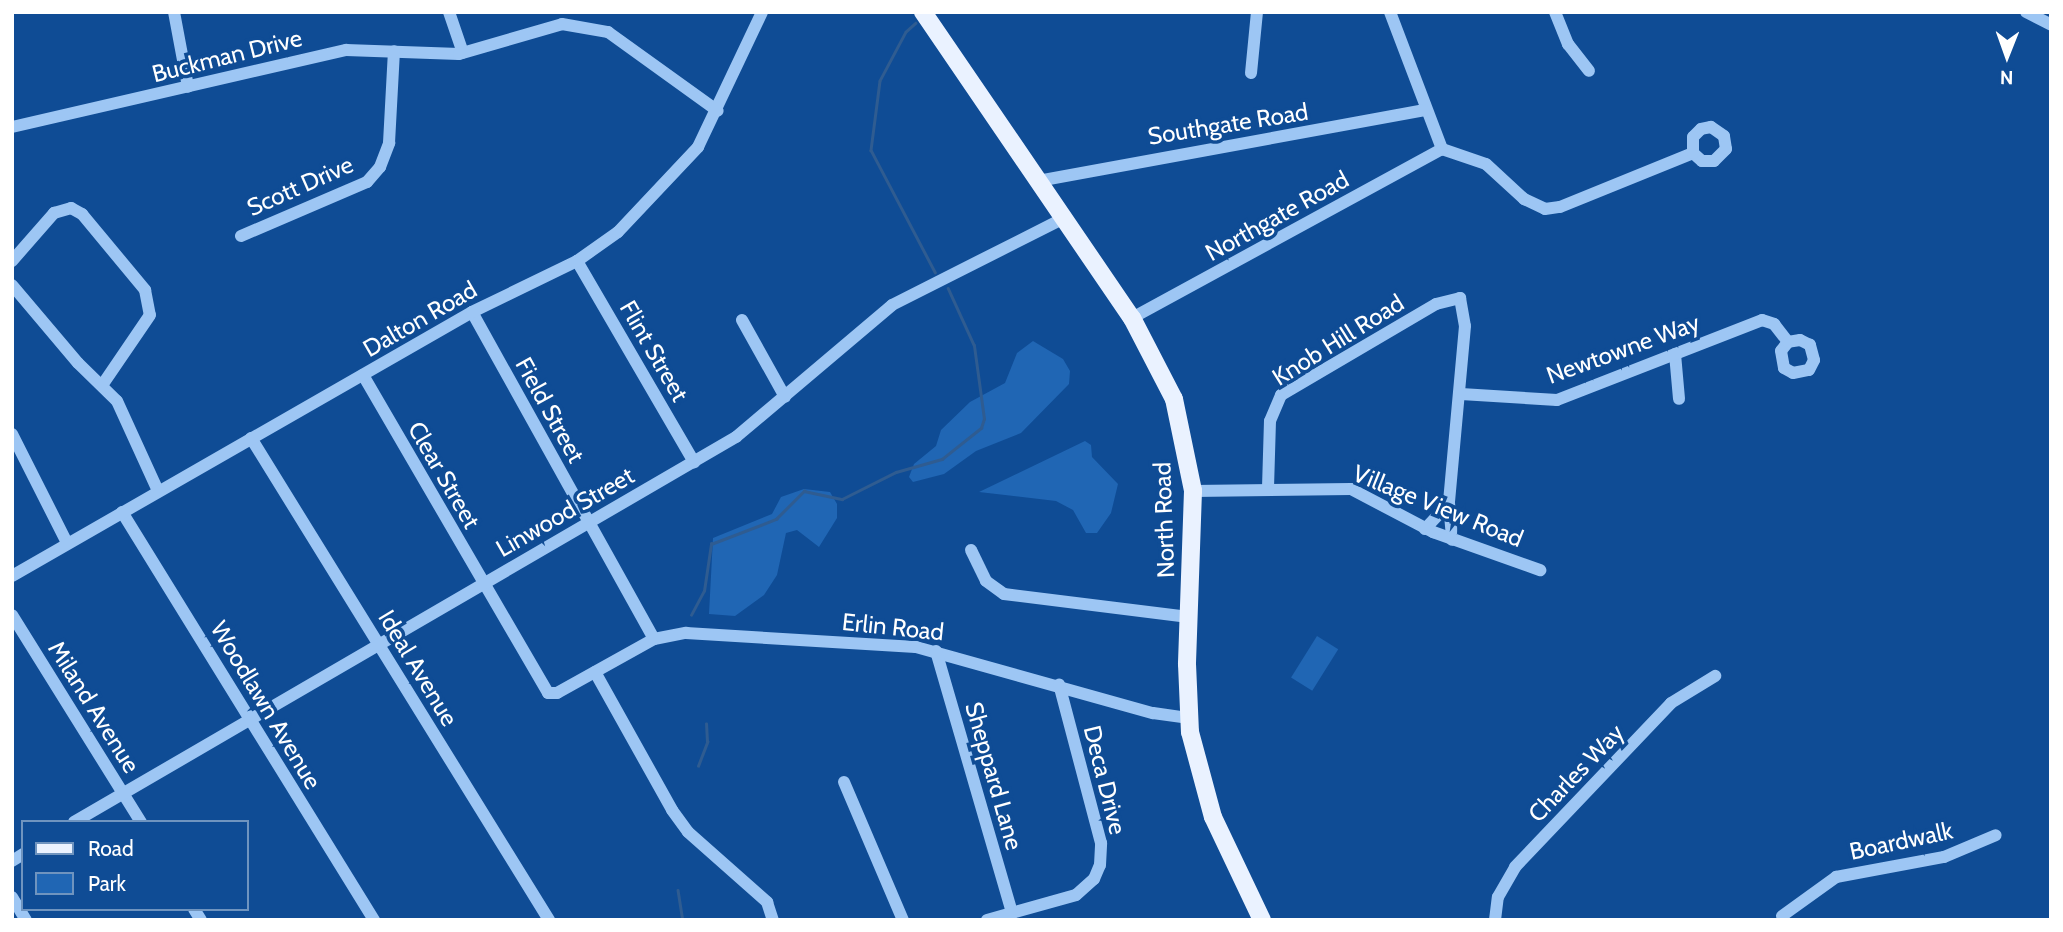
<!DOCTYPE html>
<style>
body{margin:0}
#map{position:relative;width:2063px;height:932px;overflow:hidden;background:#0f4c95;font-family:Cabin,sans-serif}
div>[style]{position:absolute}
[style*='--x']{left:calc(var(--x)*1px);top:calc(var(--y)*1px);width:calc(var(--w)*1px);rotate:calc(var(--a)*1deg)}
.green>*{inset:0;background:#2066b4;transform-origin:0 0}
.stream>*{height:2.5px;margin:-1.25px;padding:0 1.25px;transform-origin:1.25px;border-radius:1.25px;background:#2f5c91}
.minor>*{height:12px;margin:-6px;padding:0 6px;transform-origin:6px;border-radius:6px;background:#9dc6f4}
.major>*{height:18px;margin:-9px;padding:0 9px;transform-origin:9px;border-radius:9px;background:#eaf2ff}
span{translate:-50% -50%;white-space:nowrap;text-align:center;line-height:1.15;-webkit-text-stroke:7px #0f4c95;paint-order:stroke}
.street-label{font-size:24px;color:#fff}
.frame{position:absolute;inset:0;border:14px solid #fff;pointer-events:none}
.legend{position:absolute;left:21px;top:820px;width:228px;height:91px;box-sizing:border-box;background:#0f4c95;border:2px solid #6f94bf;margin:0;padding:9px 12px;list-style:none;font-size:21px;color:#fff}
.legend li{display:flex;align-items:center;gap:14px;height:35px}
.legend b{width:35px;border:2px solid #6f94bf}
.north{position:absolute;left:1972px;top:21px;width:70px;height:70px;-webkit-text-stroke:5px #0f4c95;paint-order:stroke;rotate:181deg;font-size:19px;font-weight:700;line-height:28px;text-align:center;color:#fff}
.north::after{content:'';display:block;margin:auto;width:24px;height:32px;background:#fff;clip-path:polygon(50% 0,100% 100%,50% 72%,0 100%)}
</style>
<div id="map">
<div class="green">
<i style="clip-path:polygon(1033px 341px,1063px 359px,1070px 371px,1069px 384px,1021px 433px,976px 451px,944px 474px,913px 482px,909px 477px,914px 464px,936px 446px,941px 430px,970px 402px,1005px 383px,1017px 353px)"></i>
<i style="clip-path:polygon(1085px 441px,1091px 445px,1092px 457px,1118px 484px,1111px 513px,1097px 533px,1086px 533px,1073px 510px,1056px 501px,979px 492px)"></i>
<i style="clip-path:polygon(804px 489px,830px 492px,837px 504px,837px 518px,819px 547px,797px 530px,786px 533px,777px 575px,764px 595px,735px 616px,709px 614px,713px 538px,772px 514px,781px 497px)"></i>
<i style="left:1317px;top:636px;width:25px;height:49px;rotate:32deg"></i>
</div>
<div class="stream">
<i style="--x:916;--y:23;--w:13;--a:138"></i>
<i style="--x:906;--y:32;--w:55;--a:118"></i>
<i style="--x:880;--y:81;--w:70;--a:97.4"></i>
<i style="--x:871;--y:150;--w:138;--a:62.3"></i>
<i style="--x:691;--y:615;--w:27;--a:-62"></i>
<i style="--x:704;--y:591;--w:48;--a:-81.5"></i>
<i style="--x:711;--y:544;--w:70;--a:-21"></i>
<i style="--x:776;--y:519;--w:40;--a:-45"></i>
<i style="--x:804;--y:491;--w:39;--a:12"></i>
<i style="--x:842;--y:499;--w:60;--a:-26.6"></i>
<i style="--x:896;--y:472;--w:48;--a:-15.8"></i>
<i style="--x:942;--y:459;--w:50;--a:-38.5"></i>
<i style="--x:981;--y:428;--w:9;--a:-72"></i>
<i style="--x:984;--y:419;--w:74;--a:-97.8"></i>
<i style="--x:974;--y:346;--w:63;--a:-114.5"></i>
<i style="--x:698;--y:766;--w:26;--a:-69"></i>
<i style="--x:707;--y:742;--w:18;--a:-93"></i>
<i style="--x:678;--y:890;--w:30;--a:81"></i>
</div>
<div class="minor">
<i style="--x:174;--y:12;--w:76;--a:79.4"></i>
<i style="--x:449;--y:12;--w:43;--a:71.1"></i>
<i style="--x:1390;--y:12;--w:147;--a:69.2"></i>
<i style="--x:1555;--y:12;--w:35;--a:68"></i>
<i style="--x:1568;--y:44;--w:34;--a:52"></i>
<i style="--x:2026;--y:12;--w:28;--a:27"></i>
<i style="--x:1251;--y:73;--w:61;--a:-84.4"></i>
<i style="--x:12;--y:127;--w:343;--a:-13"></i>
<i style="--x:346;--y:50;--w:113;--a:2"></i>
<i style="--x:459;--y:54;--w:107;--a:-16.2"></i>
<i style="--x:562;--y:24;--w:47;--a:9.9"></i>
<i style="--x:608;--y:32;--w:135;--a:35.7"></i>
<i style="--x:1442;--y:149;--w:46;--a:18.8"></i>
<i style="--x:1486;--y:164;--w:52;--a:42.6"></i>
<i style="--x:1524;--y:199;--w:23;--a:25"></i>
<i style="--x:1545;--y:209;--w:15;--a:-8"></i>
<i style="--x:1560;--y:207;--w:144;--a:-22.1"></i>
<i style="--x:1693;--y:153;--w:12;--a:42"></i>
<i style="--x:1702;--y:161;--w:12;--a:0"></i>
<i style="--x:1714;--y:161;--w:17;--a:-45"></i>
<i style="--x:1726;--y:149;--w:13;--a:-99"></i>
<i style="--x:1724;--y:136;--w:16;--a:-145"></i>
<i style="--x:1711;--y:127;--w:10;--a:169"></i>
<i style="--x:1701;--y:129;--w:11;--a:135"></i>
<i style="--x:1693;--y:137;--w:16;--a:90"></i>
<i style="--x:1038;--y:181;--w:392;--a:-10.4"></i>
<i style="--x:241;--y:236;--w:137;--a:-23.2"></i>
<i style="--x:367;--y:182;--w:20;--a:-49"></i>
<i style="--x:380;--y:167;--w:26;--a:-69"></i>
<i style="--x:389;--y:143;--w:92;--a:-86.9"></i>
<i style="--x:12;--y:261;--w:64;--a:-48.8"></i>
<i style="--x:54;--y:213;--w:18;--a:-16"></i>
<i style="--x:71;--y:208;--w:13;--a:29"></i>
<i style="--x:82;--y:214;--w:99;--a:50.3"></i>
<i style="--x:145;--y:290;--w:25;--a:79"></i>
<i style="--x:150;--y:315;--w:83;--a:124.3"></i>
<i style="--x:577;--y:261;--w:233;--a:59.8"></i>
<i style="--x:12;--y:285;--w:102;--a:49.8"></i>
<i style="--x:78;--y:363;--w:54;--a:44.3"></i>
<i style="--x:117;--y:401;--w:99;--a:65.5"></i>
<i style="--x:472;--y:312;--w:374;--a:60.9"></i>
<i style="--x:1132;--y:318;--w:353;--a:-28.6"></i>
<i style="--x:742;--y:320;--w:88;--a:60.8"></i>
<i style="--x:1675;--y:354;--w:45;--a:84.9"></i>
<i style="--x:363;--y:375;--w:368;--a:59.8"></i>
<i style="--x:548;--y:693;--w:9;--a:0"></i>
<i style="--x:557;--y:693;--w:111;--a:-29.1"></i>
<i style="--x:654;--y:639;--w:33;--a:-11"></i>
<i style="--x:686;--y:633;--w:230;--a:3.5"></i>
<i style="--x:916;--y:647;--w:246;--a:15.6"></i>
<i style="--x:1153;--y:713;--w:35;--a:8"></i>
<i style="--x:1461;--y:394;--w:96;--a:3.6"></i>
<i style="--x:1557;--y:400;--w:220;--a:-21.3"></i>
<i style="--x:1762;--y:320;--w:13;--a:18"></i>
<i style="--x:1774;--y:324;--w:23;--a:52"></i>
<i style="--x:1788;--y:342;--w:11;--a:128"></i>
<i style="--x:1781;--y:351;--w:17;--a:80"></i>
<i style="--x:1784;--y:368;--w:10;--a:29"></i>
<i style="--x:1793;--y:373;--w:16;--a:-11"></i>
<i style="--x:1809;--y:370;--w:11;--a:-63"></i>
<i style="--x:1814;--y:360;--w:16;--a:-105"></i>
<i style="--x:1810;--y:345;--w:11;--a:-153"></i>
<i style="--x:1800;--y:340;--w:12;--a:171"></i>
<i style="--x:12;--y:434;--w:122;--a:63.2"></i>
<i style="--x:251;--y:438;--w:567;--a:58.27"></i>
<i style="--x:1268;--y:488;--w:67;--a:-88.3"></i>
<i style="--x:1270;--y:421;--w:28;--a:-67"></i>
<i style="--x:1281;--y:395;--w:180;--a:-30.4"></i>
<i style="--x:1436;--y:304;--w:25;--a:-14"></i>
<i style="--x:1460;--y:298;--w:28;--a:80"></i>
<i style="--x:1465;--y:326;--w:178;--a:95.2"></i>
<i style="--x:1449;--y:503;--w:37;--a:85"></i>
<i style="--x:1193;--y:491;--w:158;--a:-0.7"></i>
<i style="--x:1351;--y:489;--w:93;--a:27.7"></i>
<i style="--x:1433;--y:532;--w:114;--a:19.6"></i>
<i style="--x:122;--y:512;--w:480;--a:58.3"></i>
<i style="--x:1425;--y:529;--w:35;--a:-47"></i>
<i style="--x:971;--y:550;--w:34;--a:64"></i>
<i style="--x:986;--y:581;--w:22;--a:36"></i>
<i style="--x:1004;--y:594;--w:186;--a:7.1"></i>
<i style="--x:12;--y:576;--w:530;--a:-29.85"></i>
<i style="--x:472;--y:312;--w:117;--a:-25.9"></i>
<i style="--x:577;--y:261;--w:50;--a:-35.3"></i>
<i style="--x:618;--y:232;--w:117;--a:-46.7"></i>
<i style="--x:698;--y:147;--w:149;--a:-64.6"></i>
<i style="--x:12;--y:615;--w:244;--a:58.1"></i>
<i style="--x:936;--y:651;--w:272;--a:73.8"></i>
<i style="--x:595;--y:672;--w:158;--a:60.8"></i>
<i style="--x:672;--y:810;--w:27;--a:54"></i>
<i style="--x:688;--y:832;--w:106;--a:41.5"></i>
<i style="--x:767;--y:902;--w:19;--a:72"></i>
<i style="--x:844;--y:782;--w:150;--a:66.9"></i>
<i style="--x:74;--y:822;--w:766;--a:-30.18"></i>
<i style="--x:736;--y:437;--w:204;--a:-40.2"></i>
<i style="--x:892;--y:305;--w:191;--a:-26.8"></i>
<i style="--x:12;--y:861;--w:13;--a:-32"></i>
<i style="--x:12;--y:897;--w:27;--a:59"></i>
<i style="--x:194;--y:909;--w:13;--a:58"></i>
<i style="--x:1782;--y:916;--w:67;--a:-35.8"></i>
<i style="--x:1836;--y:877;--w:110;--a:-10.5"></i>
<i style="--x:1944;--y:857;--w:56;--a:-22.9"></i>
<i style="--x:987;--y:920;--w:92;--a:-15.7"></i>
<i style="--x:1076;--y:895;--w:24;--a:-42"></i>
<i style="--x:1094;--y:879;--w:15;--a:-67"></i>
<i style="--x:1100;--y:865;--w:22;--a:-87"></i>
<i style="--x:1101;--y:843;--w:164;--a:-104.8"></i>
<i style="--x:1495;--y:920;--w:23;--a:-83"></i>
<i style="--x:1498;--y:897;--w:34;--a:-60"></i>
<i style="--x:1515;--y:867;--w:226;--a:-46.4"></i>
<i style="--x:1671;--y:703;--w:52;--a:-31.5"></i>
</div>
<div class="major">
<i style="--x:923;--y:12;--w:371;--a:55.7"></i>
<i style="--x:1132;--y:318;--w:91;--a:62.6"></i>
<i style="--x:1174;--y:399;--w:94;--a:78.3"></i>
<i style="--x:1193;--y:491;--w:173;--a:92"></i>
<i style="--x:1187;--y:664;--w:68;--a:87.5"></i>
<i style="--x:1190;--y:732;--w:88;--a:74.9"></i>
<i style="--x:1213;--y:817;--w:114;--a:64.6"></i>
</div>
<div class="street-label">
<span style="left:227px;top:56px;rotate:-14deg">Buckman Drive</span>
<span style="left:1228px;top:124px;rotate:-9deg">Southgate Road</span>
<span style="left:300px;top:186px;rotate:-24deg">Scott Drive</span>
<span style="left:1277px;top:216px;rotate:-29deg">Northgate Road</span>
<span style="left:420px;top:319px;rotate:-30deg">Dalton Road</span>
<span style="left:1338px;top:340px;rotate:-32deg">Knob Hill Road</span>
<span style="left:1623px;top:349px;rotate:-20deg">Newtowne Way</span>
<span style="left:654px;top:351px;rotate:60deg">Flint Street</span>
<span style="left:550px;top:410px;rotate:61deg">Field Street</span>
<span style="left:444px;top:475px;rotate:60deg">Clear Street</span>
<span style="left:1438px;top:506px;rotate:22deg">Village View Road</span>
<span style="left:565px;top:512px;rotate:-30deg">Linwood Street</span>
<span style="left:1164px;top:520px;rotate:-92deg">North Road</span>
<span style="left:893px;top:627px;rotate:6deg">Erlin Road</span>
<span style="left:418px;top:668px;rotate:59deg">Ideal Avenue</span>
<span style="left:266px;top:705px;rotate:59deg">Woodlawn Avenue</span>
<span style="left:94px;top:707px;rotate:58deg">Miland Avenue</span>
<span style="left:1576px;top:773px;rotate:-46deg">Charles Way</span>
<span style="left:994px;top:776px;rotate:74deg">Sheppard Lane</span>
<span style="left:1105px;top:780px;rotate:76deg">Deca Drive</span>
<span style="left:1901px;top:841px;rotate:-12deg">Boardwalk</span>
</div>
<div class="frame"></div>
<ul class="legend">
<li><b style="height:9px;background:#eaf2ff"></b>Road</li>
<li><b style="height:19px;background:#2066b4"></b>Park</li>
</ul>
<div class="north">N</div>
</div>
